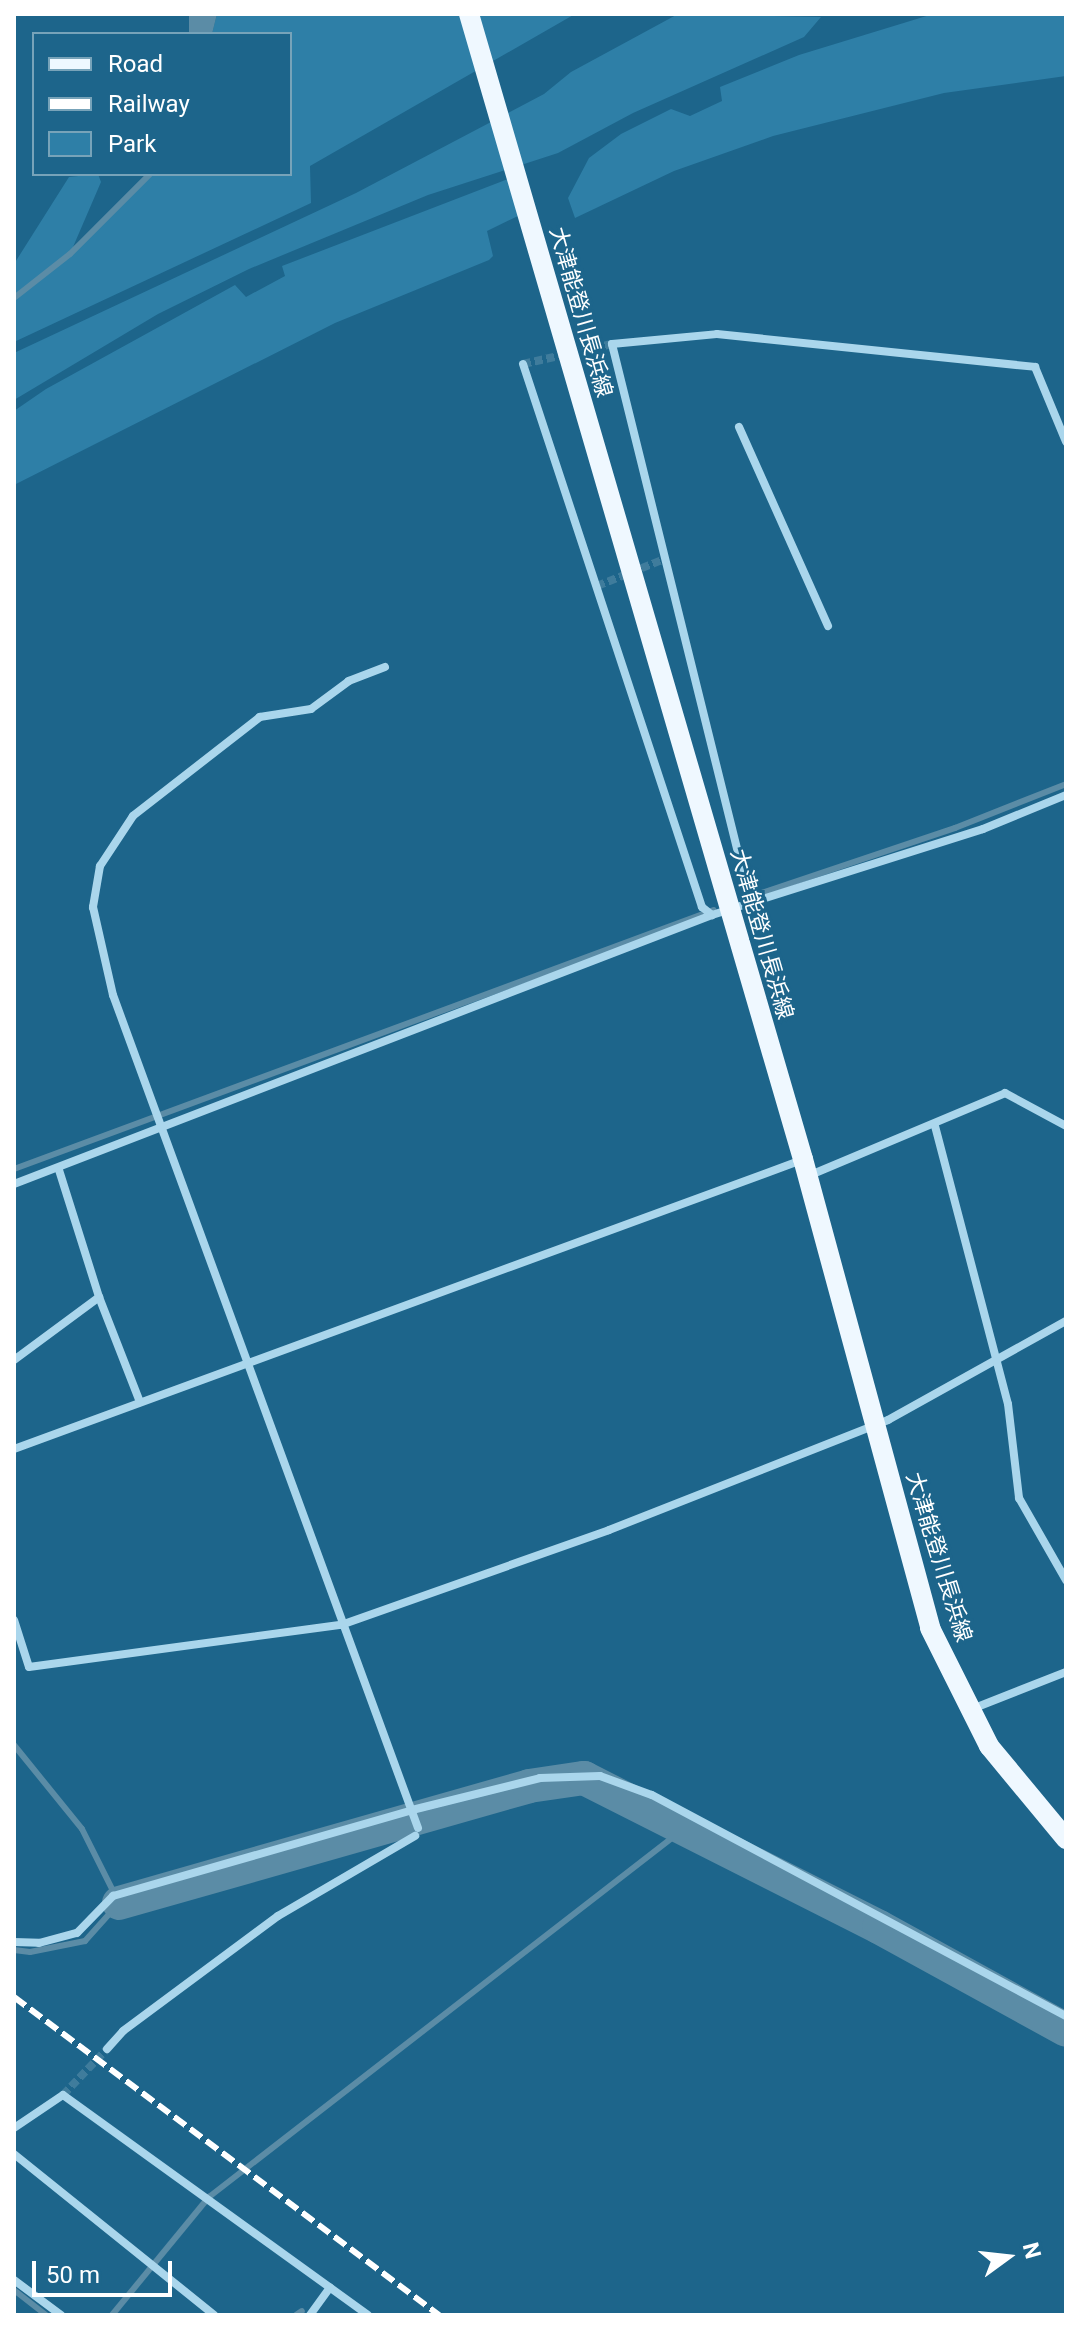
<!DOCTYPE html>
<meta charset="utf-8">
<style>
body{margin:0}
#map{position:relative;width:1080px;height:2329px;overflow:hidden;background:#1d658b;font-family:Roboto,"Noto Sans JP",sans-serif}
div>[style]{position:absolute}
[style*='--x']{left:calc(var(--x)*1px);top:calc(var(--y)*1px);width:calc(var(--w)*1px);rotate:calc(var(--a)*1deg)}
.green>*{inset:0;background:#2e7fa7}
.water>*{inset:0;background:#5b8ca6}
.stream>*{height:6px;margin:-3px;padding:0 3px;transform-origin:3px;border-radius:3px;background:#5b8ca6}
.river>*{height:34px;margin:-17px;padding:0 17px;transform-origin:17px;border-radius:17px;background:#5b8ca6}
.minor-tunnel>*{height:8px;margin-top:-4px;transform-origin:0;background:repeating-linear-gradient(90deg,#3f7c9c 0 8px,transparent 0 12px)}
.minor>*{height:8px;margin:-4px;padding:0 4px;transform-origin:4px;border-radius:4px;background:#aad6ec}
.primary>*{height:20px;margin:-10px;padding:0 10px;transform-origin:10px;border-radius:10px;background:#eff8ff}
.rail>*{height:6px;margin-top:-3px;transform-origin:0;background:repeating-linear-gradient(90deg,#fff 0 14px,transparent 0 20px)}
span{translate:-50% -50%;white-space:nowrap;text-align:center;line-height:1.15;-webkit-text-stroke:6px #1d658b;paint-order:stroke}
.street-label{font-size:22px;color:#fff}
.frame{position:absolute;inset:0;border:16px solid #fff;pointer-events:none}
.legend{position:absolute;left:32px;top:32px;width:260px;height:144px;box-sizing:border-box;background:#1d658b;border:2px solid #77a3b9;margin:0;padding:10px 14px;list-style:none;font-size:24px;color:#fff}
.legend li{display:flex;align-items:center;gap:16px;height:40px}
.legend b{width:40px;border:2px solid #77a3b9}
.north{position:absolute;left:968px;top:2217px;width:80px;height:80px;-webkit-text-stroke:6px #1d658b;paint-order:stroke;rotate:75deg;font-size:22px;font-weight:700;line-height:32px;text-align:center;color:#fff}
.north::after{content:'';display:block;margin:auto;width:28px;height:36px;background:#fff;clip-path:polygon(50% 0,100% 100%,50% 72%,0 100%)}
.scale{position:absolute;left:32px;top:2261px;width:140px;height:36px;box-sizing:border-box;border:4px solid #fff;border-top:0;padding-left:10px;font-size:24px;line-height:28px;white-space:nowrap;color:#fff;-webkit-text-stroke:6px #1d658b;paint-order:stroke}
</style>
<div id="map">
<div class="green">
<i style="clip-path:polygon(217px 14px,575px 14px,310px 166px,311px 203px,14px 342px,14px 264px,69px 177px,98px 174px,101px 182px,73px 247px,153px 174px,290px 174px,290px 34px,212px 34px)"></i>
<i style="clip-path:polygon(678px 14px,821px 17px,804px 37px,633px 113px,558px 153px,428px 195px,249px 269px,158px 314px,14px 400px,14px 353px,356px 193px,544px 94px,571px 72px)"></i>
<i style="clip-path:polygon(933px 14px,1066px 14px,1066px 76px,944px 93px,773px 136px,674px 171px,575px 218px,568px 198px,589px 158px,621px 134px,671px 109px,690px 116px,722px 101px,720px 87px,799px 55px)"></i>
<i style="clip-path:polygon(508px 179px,518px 216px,487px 231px,493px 256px,489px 260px,335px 323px,14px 485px,14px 411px,46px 389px,235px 285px,246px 297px,285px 276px,282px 266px)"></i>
</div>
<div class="water">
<i style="clip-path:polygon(189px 14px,217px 14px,212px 34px,189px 34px)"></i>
</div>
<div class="stream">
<i style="--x:14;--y:298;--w:71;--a:-38.2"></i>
<i style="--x:70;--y:254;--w:113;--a:-45"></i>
<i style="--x:744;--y:899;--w:223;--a:-18.6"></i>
<i style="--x:955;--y:828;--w:119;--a:-21.6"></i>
<i style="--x:14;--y:1169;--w:746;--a:-20.3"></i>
<i style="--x:14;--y:1745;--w:108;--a:51"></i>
<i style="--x:82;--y:1829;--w:83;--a:63.4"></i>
<i style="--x:119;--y:1903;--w:51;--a:131.8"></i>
<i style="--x:85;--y:1941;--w:56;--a:168.7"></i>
<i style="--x:30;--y:1952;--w:16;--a:-173"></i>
<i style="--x:14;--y:2290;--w:41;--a:38"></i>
<i style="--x:112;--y:2315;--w:153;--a:-50.6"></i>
<i style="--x:209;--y:2197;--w:604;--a:-37.8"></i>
<i style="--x:296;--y:2315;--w:7;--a:-34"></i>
</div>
<div class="river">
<i style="--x:119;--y:1903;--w:426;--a:-15.9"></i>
<i style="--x:529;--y:1786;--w:56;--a:-8.3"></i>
<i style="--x:584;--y:1778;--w:330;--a:26.8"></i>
<i style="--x:879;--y:1927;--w:213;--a:28.8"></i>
</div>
<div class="minor-tunnel">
<i style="--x:523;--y:364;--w:91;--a:-12.7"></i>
<i style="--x:597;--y:586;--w:75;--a:-21.8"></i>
<i style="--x:63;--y:2095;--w:64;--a:-46.3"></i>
</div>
<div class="minor">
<i style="--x:523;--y:364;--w:572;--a:71.76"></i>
<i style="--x:702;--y:907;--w:13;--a:39"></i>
<i style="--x:739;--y:427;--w:218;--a:65.9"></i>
<i style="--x:385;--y:667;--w:39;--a:159"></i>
<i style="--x:349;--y:681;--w:47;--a:143.6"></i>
<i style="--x:311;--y:709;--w:52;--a:171.1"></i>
<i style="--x:260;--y:717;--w:161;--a:142.1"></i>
<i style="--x:133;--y:816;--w:60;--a:123.4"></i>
<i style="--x:100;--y:866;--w:42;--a:99.7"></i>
<i style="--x:93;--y:907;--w:90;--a:77.2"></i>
<i style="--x:113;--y:995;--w:887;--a:69.89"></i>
<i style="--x:751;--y:905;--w:578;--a:-103.92"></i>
<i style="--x:612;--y:344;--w:105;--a:-5.4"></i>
<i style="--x:717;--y:334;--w:320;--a:5.9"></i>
<i style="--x:1035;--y:367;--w:81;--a:67.5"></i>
<i style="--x:935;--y:1126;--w:287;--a:75.3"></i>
<i style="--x:1008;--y:1404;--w:95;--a:83.3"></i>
<i style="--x:1019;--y:1498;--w:95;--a:60.2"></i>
<i style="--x:59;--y:1170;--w:133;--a:72.5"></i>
<i style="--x:99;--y:1297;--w:113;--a:68.7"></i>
<i style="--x:808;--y:1176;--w:214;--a:-22.8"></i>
<i style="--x:1005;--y:1093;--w:69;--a:28.4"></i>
<i style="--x:14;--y:1184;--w:748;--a:-21.08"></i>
<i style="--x:712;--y:915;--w:284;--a:-17.6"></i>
<i style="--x:983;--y:829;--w:90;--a:-22.3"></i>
<i style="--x:14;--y:1360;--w:106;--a:-36.5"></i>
<i style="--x:14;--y:1449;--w:839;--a:-20.14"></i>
<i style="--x:14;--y:1620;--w:49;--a:72.3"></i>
<i style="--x:29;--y:1667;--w:315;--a:-7.7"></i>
<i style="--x:341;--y:1625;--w:284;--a:-19.5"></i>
<i style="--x:609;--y:1530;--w:300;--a:-21.5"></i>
<i style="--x:888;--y:1420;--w:204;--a:-29.1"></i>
<i style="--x:972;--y:1709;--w:101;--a:-21.5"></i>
<i style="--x:14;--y:1942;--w:25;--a:2"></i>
<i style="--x:39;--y:1943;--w:39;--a:-15"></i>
<i style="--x:77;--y:1933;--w:52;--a:-45.8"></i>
<i style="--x:113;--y:1896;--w:311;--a:-16"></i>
<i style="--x:412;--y:1810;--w:132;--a:-14"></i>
<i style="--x:540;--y:1778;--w:60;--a:-1.9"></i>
<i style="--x:600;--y:1776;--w:55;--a:20.1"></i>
<i style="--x:652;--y:1795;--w:469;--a:28.1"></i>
<i style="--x:107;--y:2049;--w:24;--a:-48"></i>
<i style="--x:123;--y:2031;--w:193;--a:-36.6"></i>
<i style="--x:278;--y:1916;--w:159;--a:-30.3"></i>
<i style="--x:14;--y:2128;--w:59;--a:-34"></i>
<i style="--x:63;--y:2095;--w:376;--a:35.8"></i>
<i style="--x:14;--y:2154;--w:257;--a:38.8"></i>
<i style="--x:14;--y:2280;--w:59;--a:36.7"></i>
<i style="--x:310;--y:2315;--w:34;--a:-54"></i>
</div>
<div class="primary">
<i style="--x:469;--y:14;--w:1193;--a:73.74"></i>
<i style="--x:803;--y:1159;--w:486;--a:74.8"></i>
<i style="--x:930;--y:1628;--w:132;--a:63.4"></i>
<i style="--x:989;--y:1746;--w:121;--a:50.4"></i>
</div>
<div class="rail">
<i style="--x:14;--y:1997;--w:531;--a:36.81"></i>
</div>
<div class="street-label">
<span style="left:581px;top:312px;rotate:74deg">大津能登川長浜線</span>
<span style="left:762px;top:934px;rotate:74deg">大津能登川長浜線</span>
<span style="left:939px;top:1557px;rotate:73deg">大津能登川長浜線</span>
</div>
<div class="frame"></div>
<ul class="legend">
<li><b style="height:10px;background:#eff8ff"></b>Road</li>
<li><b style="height:10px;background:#fff"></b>Railway</li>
<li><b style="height:22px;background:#2e7fa7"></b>Park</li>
</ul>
<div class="north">N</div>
<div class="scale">50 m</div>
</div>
